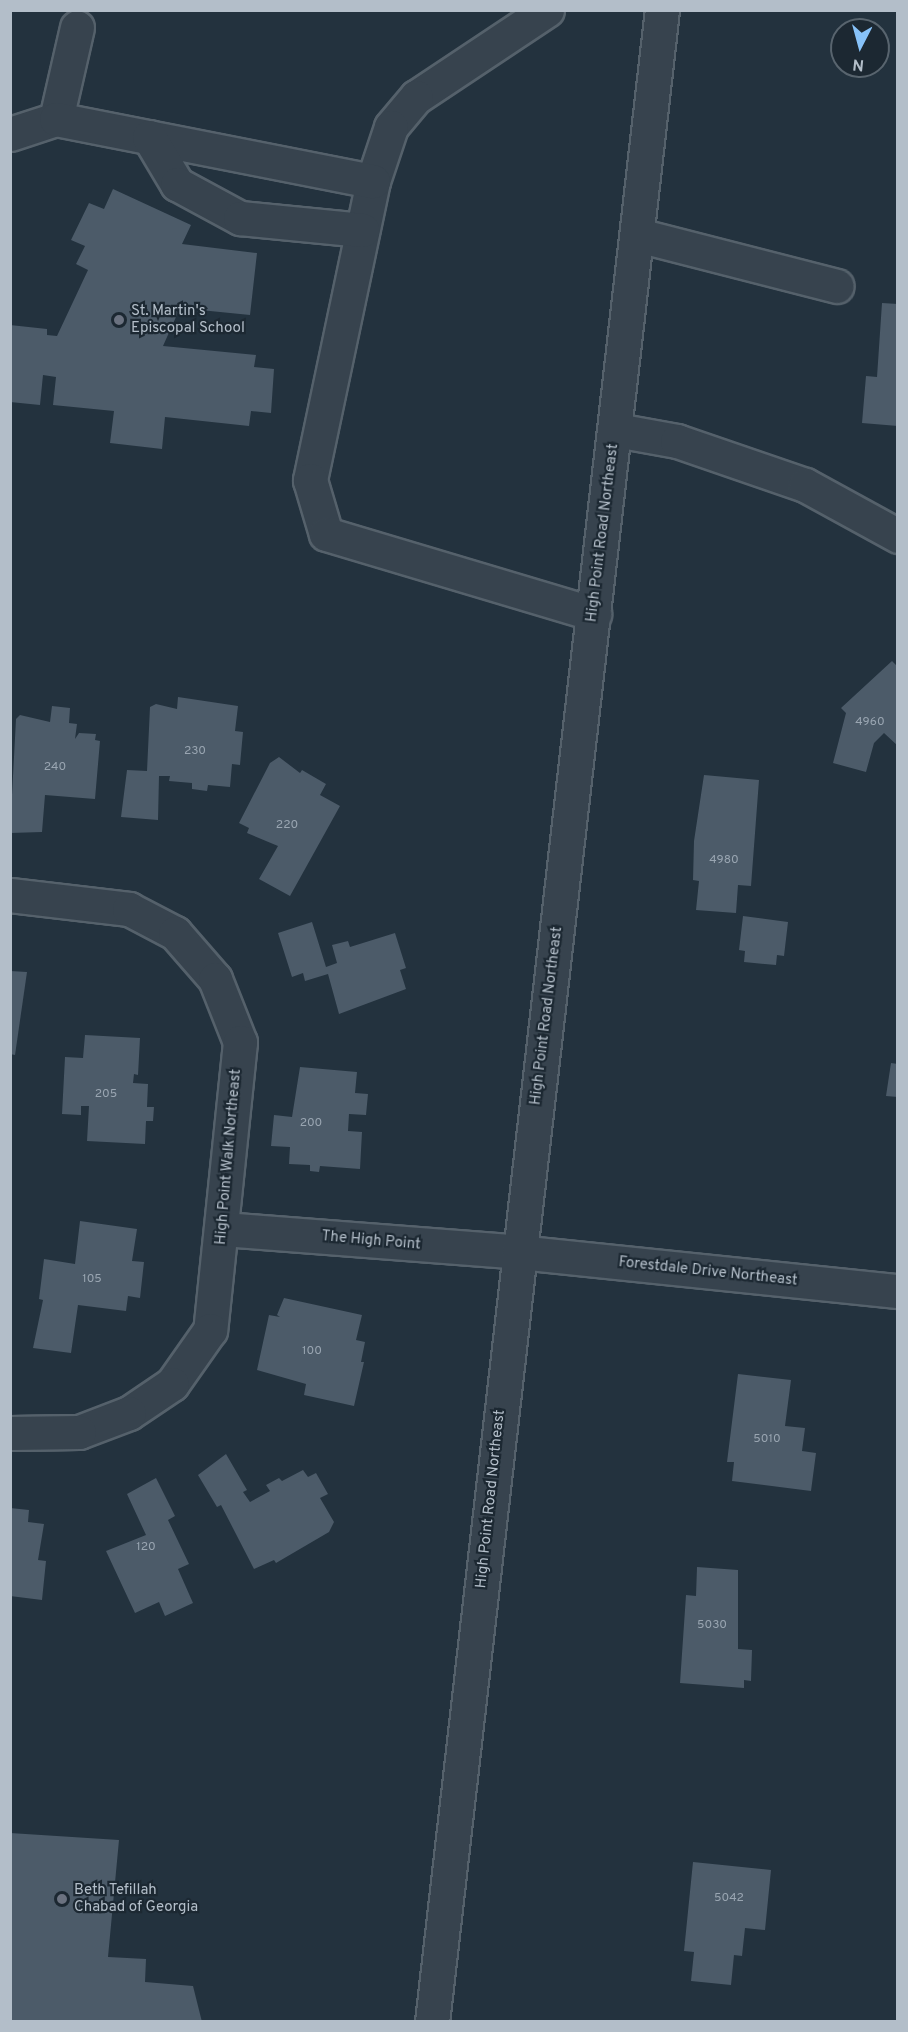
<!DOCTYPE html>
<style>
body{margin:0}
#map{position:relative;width:908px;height:2032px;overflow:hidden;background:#23323e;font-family:Overpass,sans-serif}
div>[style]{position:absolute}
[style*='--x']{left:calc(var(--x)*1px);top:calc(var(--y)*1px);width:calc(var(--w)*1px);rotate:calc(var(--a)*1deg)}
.building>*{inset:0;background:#4c5b69}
.roads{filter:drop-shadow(2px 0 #55616b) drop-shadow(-2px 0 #55616b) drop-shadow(0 2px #55616b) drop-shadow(0 -2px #55616b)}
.minor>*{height:33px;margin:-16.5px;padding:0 16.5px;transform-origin:16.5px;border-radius:16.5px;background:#37434e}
.dots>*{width:16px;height:16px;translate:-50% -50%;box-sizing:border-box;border:3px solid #1c2832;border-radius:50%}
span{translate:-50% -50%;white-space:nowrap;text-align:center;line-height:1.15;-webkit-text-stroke:4.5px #1c2832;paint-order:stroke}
.number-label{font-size:12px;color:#99a5b1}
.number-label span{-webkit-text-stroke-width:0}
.poi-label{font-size:15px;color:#b3bec9}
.left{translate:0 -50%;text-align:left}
.street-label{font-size:15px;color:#b3bec9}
.frame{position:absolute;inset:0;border:12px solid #b3bec9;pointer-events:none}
.north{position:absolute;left:830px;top:18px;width:60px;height:60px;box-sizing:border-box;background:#1c2832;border:2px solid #58646e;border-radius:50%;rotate:186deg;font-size:16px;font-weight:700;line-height:24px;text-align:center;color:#b3bec9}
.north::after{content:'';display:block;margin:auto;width:21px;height:27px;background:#87c2f9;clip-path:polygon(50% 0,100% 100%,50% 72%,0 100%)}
</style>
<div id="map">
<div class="building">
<i style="clip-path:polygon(113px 189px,191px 225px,182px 244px,257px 253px,250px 315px,180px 308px,163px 346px,256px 355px,254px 367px,274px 369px,271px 413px,251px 411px,249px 426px,165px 417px,162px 449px,110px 443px,114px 411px,53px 405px,56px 377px,43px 375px,40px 405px,10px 402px,10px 325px,47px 329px,47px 335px,57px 336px,88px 270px,76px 264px,85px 246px,71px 240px,89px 203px,104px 209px)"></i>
<i style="clip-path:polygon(882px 303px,898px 304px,898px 426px,862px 423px,866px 376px,877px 377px)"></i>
<i style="clip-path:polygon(892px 661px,898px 667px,898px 746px,884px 733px,874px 743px,866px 772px,833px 763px,846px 713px,841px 708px)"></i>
<i style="clip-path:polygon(178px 697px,238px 706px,235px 731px,243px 732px,240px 765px,232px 764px,230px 787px,208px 785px,207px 791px,192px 789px,192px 783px,169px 781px,170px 776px,159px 776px,158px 820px,121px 817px,127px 770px,147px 771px,150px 707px,156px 704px,177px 709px)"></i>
<i style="clip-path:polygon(52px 706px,70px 708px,69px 723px,77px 724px,75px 739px,79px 733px,96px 734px,95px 740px,100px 741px,95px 799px,45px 795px,42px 832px,10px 833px,16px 719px,20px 715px,50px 722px)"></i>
<i style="clip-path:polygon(279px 757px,300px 773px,302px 770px,326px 784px,320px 795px,340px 806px,290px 896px,259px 879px,278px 846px,247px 833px,249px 828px,239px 823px,270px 763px)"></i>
<i style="clip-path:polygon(704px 775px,759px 780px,751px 886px,738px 885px,736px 913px,696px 910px,699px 881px,693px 880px,694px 841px)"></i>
<i style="clip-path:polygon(743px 916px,788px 922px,784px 956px,777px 955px,776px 965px,744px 962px,745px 951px,739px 950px)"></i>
<i style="clip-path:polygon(312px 922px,326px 967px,337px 963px,332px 945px,348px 941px,350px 947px,395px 933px,406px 968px,400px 970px,406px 989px,339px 1014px,328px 974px,305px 981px,303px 973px,292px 977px,278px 933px)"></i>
<i style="clip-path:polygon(10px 971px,27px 972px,15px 1055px,10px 1054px)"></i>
<i style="clip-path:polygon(85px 1035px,140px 1038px,138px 1075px,134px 1074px,133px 1083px,148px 1084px,147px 1107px,154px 1107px,153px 1121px,146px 1121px,145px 1144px,87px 1141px,89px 1106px,81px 1106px,81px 1115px,62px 1114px,65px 1057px,83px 1058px)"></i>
<i style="clip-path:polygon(891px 1063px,898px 1064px,898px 1097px,886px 1096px)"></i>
<i style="clip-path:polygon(300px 1067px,357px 1072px,355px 1093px,368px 1094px,366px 1115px,349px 1114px,348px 1131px,362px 1132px,360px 1169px,320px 1166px,319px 1172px,310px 1171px,310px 1165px,289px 1164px,290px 1147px,271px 1146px,274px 1115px,292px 1117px)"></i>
<i style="clip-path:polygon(80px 1221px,137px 1229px,132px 1261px,144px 1262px,140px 1298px,128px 1296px,126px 1311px,78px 1305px,71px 1353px,33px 1348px,43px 1300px,39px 1299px,44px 1259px,75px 1264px)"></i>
<i style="clip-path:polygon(284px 1298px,362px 1315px,356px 1340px,365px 1342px,361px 1362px,364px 1362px,354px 1406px,304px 1395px,306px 1384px,257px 1370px,269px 1315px,280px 1317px,277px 1315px)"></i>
<i style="clip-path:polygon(738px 1374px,791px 1380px,785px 1426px,805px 1428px,802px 1451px,816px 1453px,811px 1491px,732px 1481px,734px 1462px,727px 1462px)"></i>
<i style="clip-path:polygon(226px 1454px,247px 1490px,243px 1492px,250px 1502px,270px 1491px,266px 1485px,279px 1478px,282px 1481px,303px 1470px,308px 1477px,316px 1473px,328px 1494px,320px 1498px,334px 1522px,329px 1532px,276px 1563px,274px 1560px,254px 1569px,221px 1505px,217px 1507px,198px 1475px)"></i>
<i style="clip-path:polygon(156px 1478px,175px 1516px,168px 1520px,189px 1564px,178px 1569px,193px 1603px,165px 1616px,159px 1602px,135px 1613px,106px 1551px,146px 1535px,127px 1494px)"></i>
<i style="clip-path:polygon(10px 1508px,29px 1510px,28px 1522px,44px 1524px,38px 1560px,46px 1561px,42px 1600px,10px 1596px)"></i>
<i style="clip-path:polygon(697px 1567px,738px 1570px,738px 1649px,752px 1650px,751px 1681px,744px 1680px,744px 1688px,680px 1683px,686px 1595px,696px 1596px)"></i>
<i style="clip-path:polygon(10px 1833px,119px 1840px,108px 1957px,146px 1959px,145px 1982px,193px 1986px,202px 2022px,10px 2022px)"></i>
<i style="clip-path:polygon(693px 1862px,771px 1870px,765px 1930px,745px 1928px,742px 1956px,734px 1955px,731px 1985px,691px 1981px,694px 1952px,684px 1951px)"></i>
</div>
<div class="roads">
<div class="minor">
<i style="--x:547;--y:10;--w:157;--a:146.4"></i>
<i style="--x:416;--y:97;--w:39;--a:130"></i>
<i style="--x:391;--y:127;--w:57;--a:108.4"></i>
<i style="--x:373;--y:181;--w:306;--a:101.9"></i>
<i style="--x:310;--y:480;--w:56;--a:73.5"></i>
<i style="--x:326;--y:534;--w:280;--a:16.6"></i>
<i style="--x:56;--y:119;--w:94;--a:-77.1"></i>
<i style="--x:10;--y:134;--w:48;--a:-18.1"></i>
<i style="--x:56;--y:119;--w:323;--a:11.1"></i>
<i style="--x:149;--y:137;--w:55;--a:59.2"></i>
<i style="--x:177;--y:184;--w:72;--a:28.4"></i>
<i style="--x:240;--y:218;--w:123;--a:5.6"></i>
<i style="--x:638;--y:235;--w:205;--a:14.4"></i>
<i style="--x:616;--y:430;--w:62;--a:10.2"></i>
<i style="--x:677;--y:441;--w:135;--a:19"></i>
<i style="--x:805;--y:485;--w:106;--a:28.7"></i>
<i style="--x:10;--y:895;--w:120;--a:6.7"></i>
<i style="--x:129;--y:909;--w:52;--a:27.6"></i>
<i style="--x:175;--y:933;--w:61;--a:49"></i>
<i style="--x:215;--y:979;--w:68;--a:68.4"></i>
<i style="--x:240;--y:1042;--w:290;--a:95.9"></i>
<i style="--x:210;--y:1330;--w:66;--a:125.1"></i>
<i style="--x:172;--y:1384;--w:52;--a:146"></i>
<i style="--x:129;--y:1413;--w:53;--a:159.2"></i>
<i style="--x:79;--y:1432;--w:69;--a:179.2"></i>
<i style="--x:223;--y:1229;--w:297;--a:4.4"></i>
<i style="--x:519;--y:1252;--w:381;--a:5.9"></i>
<i style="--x:432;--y:2022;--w:2025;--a:-83.48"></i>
</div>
</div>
<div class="dots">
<i style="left:119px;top:320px;background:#6b7280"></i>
<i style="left:62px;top:1899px;background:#6b7280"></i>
</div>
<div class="number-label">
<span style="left:870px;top:723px">4960</span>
<span style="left:195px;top:752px">230</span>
<span style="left:55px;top:768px">240</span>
<span style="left:287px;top:826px">220</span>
<span style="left:724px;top:861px">4980</span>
<span style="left:106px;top:1095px">205</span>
<span style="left:311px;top:1124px">200</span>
<span style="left:92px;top:1280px">105</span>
<span style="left:312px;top:1352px">100</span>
<span style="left:767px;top:1440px">5010</span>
<span style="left:146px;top:1548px">120</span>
<span style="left:712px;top:1626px">5030</span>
<span style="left:729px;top:1899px">5042</span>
</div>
<div class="poi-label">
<span class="left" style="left:131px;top:320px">St. Martin's<br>Episcopal School</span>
<span class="left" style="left:74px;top:1899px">Beth Tefillah<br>Chabad of Georgia</span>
</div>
<div class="street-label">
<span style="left:603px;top:533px;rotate:-83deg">High Point Road Northeast</span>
<span style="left:547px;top:1016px;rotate:-83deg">High Point Road Northeast</span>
<span style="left:229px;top:1157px;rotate:-85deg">High Point Walk Northeast</span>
<span style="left:371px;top:1241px;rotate:5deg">The High Point</span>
<span style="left:708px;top:1272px;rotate:6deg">Forestdale Drive Northeast</span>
<span style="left:491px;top:1499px;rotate:-84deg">High Point Road Northeast</span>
</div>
<div class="frame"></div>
<div class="north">N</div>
</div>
